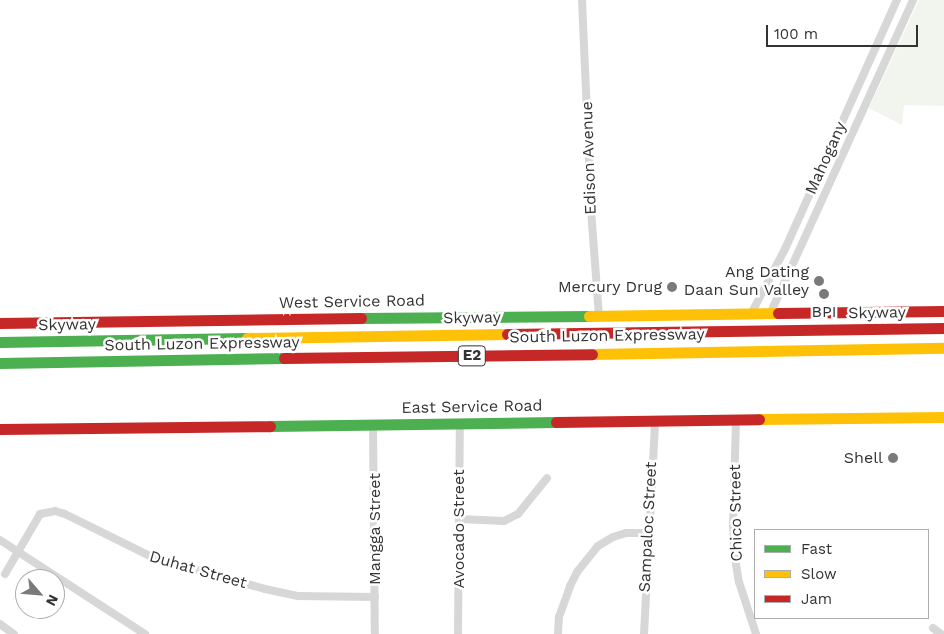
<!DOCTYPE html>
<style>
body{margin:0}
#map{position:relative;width:944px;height:634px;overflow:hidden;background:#fff;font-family:"Work Sans",sans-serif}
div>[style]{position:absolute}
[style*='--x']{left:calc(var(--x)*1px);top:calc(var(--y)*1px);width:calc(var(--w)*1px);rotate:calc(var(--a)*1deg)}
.green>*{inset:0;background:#f1f5ed}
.street>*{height:8px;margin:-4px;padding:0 4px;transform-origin:4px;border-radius:4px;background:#d7d7d7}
.fast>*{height:11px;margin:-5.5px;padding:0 5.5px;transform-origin:5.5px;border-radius:5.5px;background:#4caf50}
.slow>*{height:11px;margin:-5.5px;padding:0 5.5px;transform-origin:5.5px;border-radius:5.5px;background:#ffc107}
.jam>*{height:11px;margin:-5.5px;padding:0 5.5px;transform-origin:5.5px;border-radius:5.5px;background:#c62828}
.dots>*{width:14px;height:14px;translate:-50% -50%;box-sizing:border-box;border:2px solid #fff;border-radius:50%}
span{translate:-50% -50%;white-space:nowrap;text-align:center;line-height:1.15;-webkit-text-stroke:5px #fff;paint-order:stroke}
.shield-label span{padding:1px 4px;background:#fff;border:1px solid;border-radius:4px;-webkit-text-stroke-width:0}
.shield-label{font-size:15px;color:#333;font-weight:700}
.street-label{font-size:16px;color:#333}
.poi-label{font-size:16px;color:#333}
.right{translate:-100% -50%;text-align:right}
.legend{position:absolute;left:754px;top:529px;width:175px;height:90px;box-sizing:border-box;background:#fff;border:1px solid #adadad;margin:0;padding:6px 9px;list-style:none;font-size:15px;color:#333}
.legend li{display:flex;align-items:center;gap:10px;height:25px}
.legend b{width:25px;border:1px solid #adadad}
.north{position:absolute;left:15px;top:569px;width:50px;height:50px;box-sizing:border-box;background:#fff;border:1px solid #adadad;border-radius:50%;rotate:117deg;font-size:14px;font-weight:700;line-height:20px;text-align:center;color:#333}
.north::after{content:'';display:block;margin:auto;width:18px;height:22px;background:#7a7a7a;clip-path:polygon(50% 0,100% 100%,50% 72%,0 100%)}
.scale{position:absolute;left:766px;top:25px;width:152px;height:22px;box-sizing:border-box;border:2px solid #333;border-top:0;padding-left:6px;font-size:15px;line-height:18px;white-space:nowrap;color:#333;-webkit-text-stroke:4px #fff;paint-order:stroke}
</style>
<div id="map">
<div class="green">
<i style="clip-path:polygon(919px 0,944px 0,944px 106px,904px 105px,902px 125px,869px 108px)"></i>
</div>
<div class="street">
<i style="--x:582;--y:0;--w:210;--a:87.5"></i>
<i style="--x:591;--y:210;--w:106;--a:85.7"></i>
<i style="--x:751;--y:314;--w:73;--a:-62.4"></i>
<i style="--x:785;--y:249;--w:273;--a:-65.8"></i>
<i style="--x:770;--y:314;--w:345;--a:-65.5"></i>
<i style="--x:736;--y:420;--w:105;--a:91.6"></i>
<i style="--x:733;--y:525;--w:33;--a:87"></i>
<i style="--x:735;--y:558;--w:24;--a:81"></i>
<i style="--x:739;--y:582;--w:55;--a:71.9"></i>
<i style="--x:373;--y:424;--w:210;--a:89.5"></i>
<i style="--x:459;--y:519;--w:45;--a:2.5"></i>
<i style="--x:504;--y:521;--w:16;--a:-27"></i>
<i style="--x:518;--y:514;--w:46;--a:-51.1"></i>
<i style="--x:0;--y:540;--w:173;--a:33"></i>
<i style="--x:5;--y:574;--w:69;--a:-59.7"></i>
<i style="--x:40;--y:514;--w:15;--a:-11"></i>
<i style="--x:55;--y:511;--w:10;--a:17"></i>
<i style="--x:65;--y:514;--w:99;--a:26.3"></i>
<i style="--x:154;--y:558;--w:115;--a:15.6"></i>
<i style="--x:265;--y:589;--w:34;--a:12"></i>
<i style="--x:298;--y:596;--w:77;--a:0.7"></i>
<i style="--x:0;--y:624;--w:17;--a:36"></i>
<i style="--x:933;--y:628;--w:10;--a:37"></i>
<i style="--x:458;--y:634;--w:210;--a:-89.5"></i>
<i style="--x:558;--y:634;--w:17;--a:-87"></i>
<i style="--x:559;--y:617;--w:33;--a:-70"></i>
<i style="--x:570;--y:586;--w:16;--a:-63"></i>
<i style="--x:577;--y:572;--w:33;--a:-51"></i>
<i style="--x:598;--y:546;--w:17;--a:-31"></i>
<i style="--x:613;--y:537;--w:14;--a:-17"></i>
<i style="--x:626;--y:533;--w:22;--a:0"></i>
<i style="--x:644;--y:634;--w:213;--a:-87"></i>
</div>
<div class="fast">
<i style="--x:361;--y:318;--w:228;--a:-0.5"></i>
<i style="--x:0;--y:342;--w:247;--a:-0.9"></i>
<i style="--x:0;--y:363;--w:284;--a:-1"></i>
<i style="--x:270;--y:426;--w:286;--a:-0.8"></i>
</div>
<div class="slow">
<i style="--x:589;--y:316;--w:189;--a:-0.9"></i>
<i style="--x:247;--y:338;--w:260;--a:-0.9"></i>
<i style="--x:592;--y:354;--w:352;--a:-1"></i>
<i style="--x:759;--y:419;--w:185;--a:-0.6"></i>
</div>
<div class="jam">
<i style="--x:778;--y:313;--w:166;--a:-0.7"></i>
<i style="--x:0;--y:323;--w:361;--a:-0.8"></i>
<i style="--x:507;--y:334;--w:437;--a:-0.8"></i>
<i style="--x:284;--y:358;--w:308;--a:-0.7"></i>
<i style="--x:556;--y:422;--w:203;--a:-0.8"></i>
<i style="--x:0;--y:429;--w:270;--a:-0.6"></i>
</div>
<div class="dots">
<i style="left:819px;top:281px;background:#7a7a7a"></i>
<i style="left:672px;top:287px;background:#7a7a7a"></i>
<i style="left:824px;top:294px;background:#7a7a7a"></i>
<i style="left:893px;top:458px;background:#7a7a7a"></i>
</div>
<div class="shield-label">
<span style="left:472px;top:356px">E2</span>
</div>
<div class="street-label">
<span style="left:589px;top:158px;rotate:-92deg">Edison Avenue</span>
<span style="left:826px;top:158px;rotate:-66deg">Mahogany</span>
<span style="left:352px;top:302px;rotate:-1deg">West Service Road</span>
<span style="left:877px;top:313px;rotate:-1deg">Skyway</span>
<span style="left:472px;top:318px;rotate:-1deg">Skyway</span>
<span style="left:67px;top:325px;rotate:-1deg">Skyway</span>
<span style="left:607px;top:336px;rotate:-1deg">South Luzon Expressway</span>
<span style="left:202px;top:344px;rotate:-1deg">South Luzon Expressway</span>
<span style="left:472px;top:407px;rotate:-1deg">East Service Road</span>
<span style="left:736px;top:513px;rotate:-91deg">Chico Street</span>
<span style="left:648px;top:527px;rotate:-87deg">Sampaloc Street</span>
<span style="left:375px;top:529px;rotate:-90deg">Mangga Street</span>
<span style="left:459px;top:529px;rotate:-90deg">Avocado Street</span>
<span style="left:198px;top:570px;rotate:16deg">Duhat Street</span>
</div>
<div class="poi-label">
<span class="right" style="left:809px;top:281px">Ang Dating<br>Daan Sun Valley</span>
<span class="right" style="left:662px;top:287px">Mercury Drug</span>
<span style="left:824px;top:312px">BPI</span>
<span class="right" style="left:883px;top:458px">Shell</span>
</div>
<ul class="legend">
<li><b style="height:6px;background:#4caf50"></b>Fast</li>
<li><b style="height:6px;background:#ffc107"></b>Slow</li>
<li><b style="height:6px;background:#c62828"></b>Jam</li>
</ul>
<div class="north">N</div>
<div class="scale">100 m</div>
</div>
